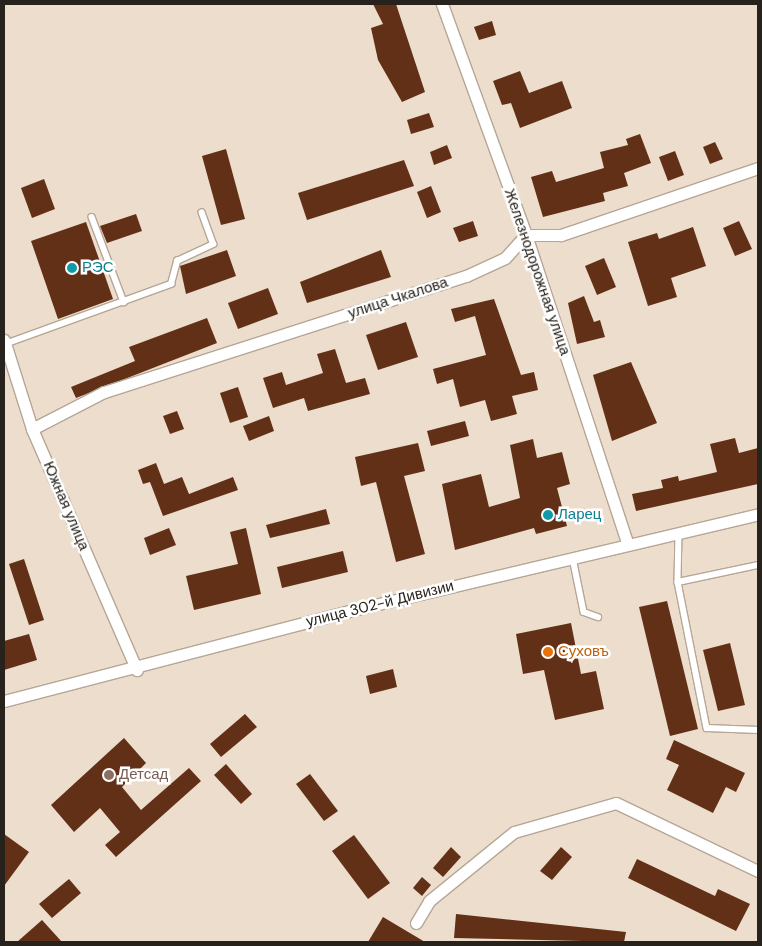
<!DOCTYPE html>
<meta charset="utf-8">
<style>
body{margin:0}
#map{position:relative;width:762px;height:946px;overflow:hidden;background:#edddcc;font-family:"DM Sans",sans-serif}
div>[style]{position:absolute}
[style*='--x']{left:calc(var(--x)*1px);top:calc(var(--y)*1px);width:calc(var(--w)*1px);rotate:calc(var(--a)*1deg)}
.building>*{inset:0;background:#623017}
.roads{filter:drop-shadow(1px 0 #b5a696) drop-shadow(-1px 0 #b5a696) drop-shadow(0 1px #b5a696) drop-shadow(0 -1px #b5a696)}
.service>*{height:5.5px;margin:-2.75px;padding:0 2.75px;transform-origin:2.75px;border-radius:2.75px;background:#fff}
.minor>*{height:11px;margin:-5.5px;padding:0 5.5px;transform-origin:5.5px;border-radius:5.5px;background:#fff}
.dots>*{width:14px;height:14px;translate:-50% -50%;box-sizing:border-box;border:2px solid #fff;border-radius:50%}
span{translate:-50% -50%;white-space:nowrap;text-align:center;line-height:1.15;-webkit-text-stroke:5px #fff;paint-order:stroke}
.culture-label{font-size:15px;color:#0d838f}
.left{translate:0 -50%;text-align:left}
.street-label{font-size:15px;color:#27221b}
.food-label{font-size:15px;color:#c56008}
.education-label{font-size:15px;color:#785e54}
.frame{position:absolute;inset:0;border:5px solid #27221b;pointer-events:none}
</style>
<div id="map">
<div class="building">
<div style="clip-path:polygon(373px 4px,396px 4px,425px 92px,402px 102px,378px 60px,371px 28px,383px 24px)"></div>
<div style="clip-path:polygon(492px 21px,496px 35px,479px 40px,474px 27px)"></div>
<div style="clip-path:polygon(520px 71px,529px 93px,562px 81px,572px 108px,520px 128px,511px 103px,502px 105px,493px 81px)"></div>
<div style="clip-path:polygon(429px 113px,434px 127px,411px 134px,407px 120px)"></div>
<div style="clip-path:polygon(640px 134px,651px 163px,624px 173px,628px 186px,603px 193px,605px 201px,543px 217px,531px 177px,552px 171px,556px 182px,604px 168px,600px 152px,628px 145px,626px 139px)"></div>
<div style="clip-path:polygon(715px 142px,723px 159px,710px 164px,703px 147px)"></div>
<div style="clip-path:polygon(447px 145px,452px 158px,434px 165px,430px 152px)"></div>
<div style="clip-path:polygon(226px 149px,245px 219px,221px 225px,202px 156px)"></div>
<div style="clip-path:polygon(675px 151px,684px 175px,668px 181px,659px 157px)"></div>
<div style="clip-path:polygon(404px 160px,414px 186px,307px 220px,298px 193px)"></div>
<div style="clip-path:polygon(44px 179px,55px 209px,32px 218px,21px 188px)"></div>
<div style="clip-path:polygon(431px 186px,441px 212px,427px 218px,417px 192px)"></div>
<div style="clip-path:polygon(136px 214px,142px 231px,107px 243px,100px 226px)"></div>
<div style="clip-path:polygon(473px 221px,478px 236px,459px 242px,453px 228px)"></div>
<div style="clip-path:polygon(739px 221px,752px 249px,735px 256px,723px 228px)"></div>
<div style="clip-path:polygon(86px 222px,113px 299px,58px 319px,31px 241px)"></div>
<div style="clip-path:polygon(693px 227px,706px 266px,671px 278px,677px 297px,648px 306px,628px 242px,657px 233px,659px 239px)"></div>
<div style="clip-path:polygon(227px 250px,236px 276px,186px 294px,180px 266px)"></div>
<div style="clip-path:polygon(381px 250px,391px 277px,307px 303px,300px 282px)"></div>
<div style="clip-path:polygon(604px 258px,616px 287px,597px 295px,585px 266px)"></div>
<div style="clip-path:polygon(268px 288px,278px 314px,238px 329px,228px 303px)"></div>
<div style="clip-path:polygon(584px 296px,594px 322px,600px 320px,605px 337px,577px 344px,568px 303px)"></div>
<div style="clip-path:polygon(494px 299px,521px 375px,534px 372px,538px 390px,512px 396px,517px 414px,491px 421px,485px 400px,460px 407px,453px 379px,437px 384px,433px 369px,486px 355px,475px 316px,455px 322px,451px 309px)"></div>
<div style="clip-path:polygon(207px 318px,217px 343px,76px 398px,71px 387px,135px 361px,129px 347px)"></div>
<div style="clip-path:polygon(406px 322px,418px 357px,378px 370px,366px 335px)"></div>
<div style="clip-path:polygon(335px 349px,346px 383px,365px 378px,370px 394px,308px 411px,304px 398px,273px 408px,263px 378px,282px 372px,286px 385px,323px 373px,317px 354px)"></div>
<div style="clip-path:polygon(631px 362px,657px 423px,612px 441px,593px 375px)"></div>
<div style="clip-path:polygon(238px 387px,248px 417px,230px 423px,220px 393px)"></div>
<div style="clip-path:polygon(177px 411px,184px 429px,170px 434px,163px 416px)"></div>
<div style="clip-path:polygon(269px 416px,274px 431px,249px 441px,243px 426px)"></div>
<div style="clip-path:polygon(465px 421px,469px 436px,431px 446px,427px 431px)"></div>
<div style="clip-path:polygon(735px 438px,739px 453px,758px 448px,758px 484px,636px 511px,632px 494px,663px 488px,661px 480px,678px 476px,679px 481px,717px 472px,710px 444px)"></div>
<div style="clip-path:polygon(533px 439px,537px 458px,562px 452px,570px 484px,557px 488px,567px 526px,536px 534px,534px 528px,455px 550px,442px 484px,481px 474px,489px 507px,520px 498px,510px 445px)"></div>
<div style="clip-path:polygon(418px 443px,425px 471px,404px 476px,425px 554px,396px 562px,376px 482px,361px 486px,355px 457px)"></div>
<div style="clip-path:polygon(156px 463px,164px 484px,182px 477px,189px 494px,233px 477px,238px 490px,163px 516px,150px 482px,143px 484px,138px 470px)"></div>
<div style="clip-path:polygon(326px 509px,330px 524px,270px 538px,266px 525px)"></div>
<div style="clip-path:polygon(169px 528px,176px 545px,150px 555px,144px 538px)"></div>
<div style="clip-path:polygon(246px 528px,261px 594px,194px 610px,186px 576px,238px 564px,230px 532px)"></div>
<div style="clip-path:polygon(343px 551px,348px 572px,282px 588px,277px 567px)"></div>
<div style="clip-path:polygon(24px 559px,44px 620px,29px 625px,9px 564px)"></div>
<div style="clip-path:polygon(667px 601px,698px 729px,670px 736px,639px 607px)"></div>
<div style="clip-path:polygon(571px 623px,581px 674px,596px 671px,604px 709px,555px 720px,544px 670px,523px 674px,516px 634px)"></div>
<div style="clip-path:polygon(29px 634px,37px 660px,4px 670px,4px 641px)"></div>
<div style="clip-path:polygon(730px 643px,745px 705px,718px 711px,703px 650px)"></div>
<div style="clip-path:polygon(393px 669px,397px 687px,370px 694px,366px 676px)"></div>
<div style="clip-path:polygon(245px 714px,257px 727px,221px 757px,210px 744px)"></div>
<div style="clip-path:polygon(124px 738px,146px 763px,122px 787px,141px 810px,189px 768px,201px 781px,116px 857px,105px 845px,120px 832px,100px 808px,74px 832px,51px 805px)"></div>
<div style="clip-path:polygon(674px 740px,745px 773px,736px 792px,726px 787px,713px 813px,667px 790px,679px 765px,666px 759px)"></div>
<div style="clip-path:polygon(226px 764px,252px 794px,241px 804px,214px 775px)"></div>
<div style="clip-path:polygon(310px 774px,338px 811px,324px 821px,296px 784px)"></div>
<div style="clip-path:polygon(4px 834px,29px 852px,4px 886px)"></div>
<div style="clip-path:polygon(354px 835px,390px 883px,368px 899px,332px 851px)"></div>
<div style="clip-path:polygon(451px 847px,461px 857px,443px 877px,433px 868px)"></div>
<div style="clip-path:polygon(561px 847px,572px 857px,552px 880px,540px 871px)"></div>
<div style="clip-path:polygon(637px 859px,715px 896px,718px 889px,750px 904px,736px 931px,628px 878px)"></div>
<div style="clip-path:polygon(422px 877px,431px 885px,422px 896px,413px 888px)"></div>
<div style="clip-path:polygon(69px 879px,81px 893px,52px 918px,39px 904px)"></div>
<div style="clip-path:polygon(456px 914px,626px 932px,624px 942px,454px 938px)"></div>
<div style="clip-path:polygon(383px 917px,425px 942px,368px 942px)"></div>
<div style="clip-path:polygon(42px 920px,62px 942px,17px 942px)"></div>
</div>
<div class="roads">
<div class="service">
<div style="--x:92;--y:217;--w:91;--a:69.4"></div>
<div style="--x:5;--y:344;--w:177;--a:-19.9"></div>
<div style="--x:171;--y:284;--w:24;--a:-75"></div>
<div style="--x:177;--y:261;--w:40;--a:-25"></div>
<div style="--x:213;--y:244;--w:33;--a:-110"></div>
<div style="--x:679;--y:533;--w:49;--a:91.2"></div>
<div style="--x:678;--y:582;--w:149;--a:78.8"></div>
<div style="--x:707;--y:728;--w:51;--a:2.2"></div>
<div style="--x:573;--y:558;--w:55;--a:78.5"></div>
<div style="--x:584;--y:612;--w:15;--a:20"></div>
<div style="--x:678;--y:582;--w:82;--a:-12"></div>
</div>
<div class="minor">
<div style="--x:442;--y:4;--w:246;--a:70"></div>
<div style="--x:526;--y:235;--w:324;--a:71.8"></div>
<div style="--x:4;--y:340;--w:93;--a:72.5"></div>
<div style="--x:32;--y:429;--w:263;--a:66.5"></div>
<div style="--x:32;--y:429;--w:81;--a:-27.2"></div>
<div style="--x:104;--y:392;--w:380;--a:-17.8"></div>
<div style="--x:466;--y:276;--w:43;--a:-24.8"></div>
<div style="--x:505;--y:258;--w:31;--a:-48"></div>
<div style="--x:526;--y:235;--w:35;--a:0"></div>
<div style="--x:561;--y:235;--w:208;--a:-18.8"></div>
<div style="--x:4;--y:701;--w:357;--a:-14.6"></div>
<div style="--x:349;--y:611;--w:420;--a:-13.3"></div>
<div style="--x:416;--y:923;--w:26;--a:-59"></div>
<div style="--x:429;--y:901;--w:109;--a:-39.1"></div>
<div style="--x:514;--y:832;--w:106;--a:-15.9"></div>
<div style="--x:616;--y:803;--w:157;--a:25.6"></div>
</div>
</div>
<div class="dots">
<div style="left:72px;top:268px;background:#0f9aa8"></div>
<div style="left:548px;top:515px;background:#0f9aa8"></div>
<div style="left:548px;top:652px;background:#e8710a"></div>
<div style="left:109px;top:775px;background:#8d6e63"></div>
</div>
<div class="culture-label">
<span class="left" style="left:82px;top:268px">РЭС</span>
<span class="left" style="left:558px;top:515px">Ларец</span>
</div>
<div class="street-label">
<span style="left:537px;top:272px;rotate:71deg">Железнодорожная улица</span>
<span style="left:398px;top:298px;rotate:-18deg">улица Чкалова</span>
<span style="left:66px;top:506px;rotate:67deg">Южная улица</span>
<span style="left:380px;top:604px;rotate:-14deg">улица 302-й Дивизии</span>
</div>
<div class="food-label">
<span class="left" style="left:558px;top:652px">Суховъ</span>
</div>
<div class="education-label">
<span class="left" style="left:119px;top:775px">Детсад</span>
</div>
<div class="frame"></div>
</div>
